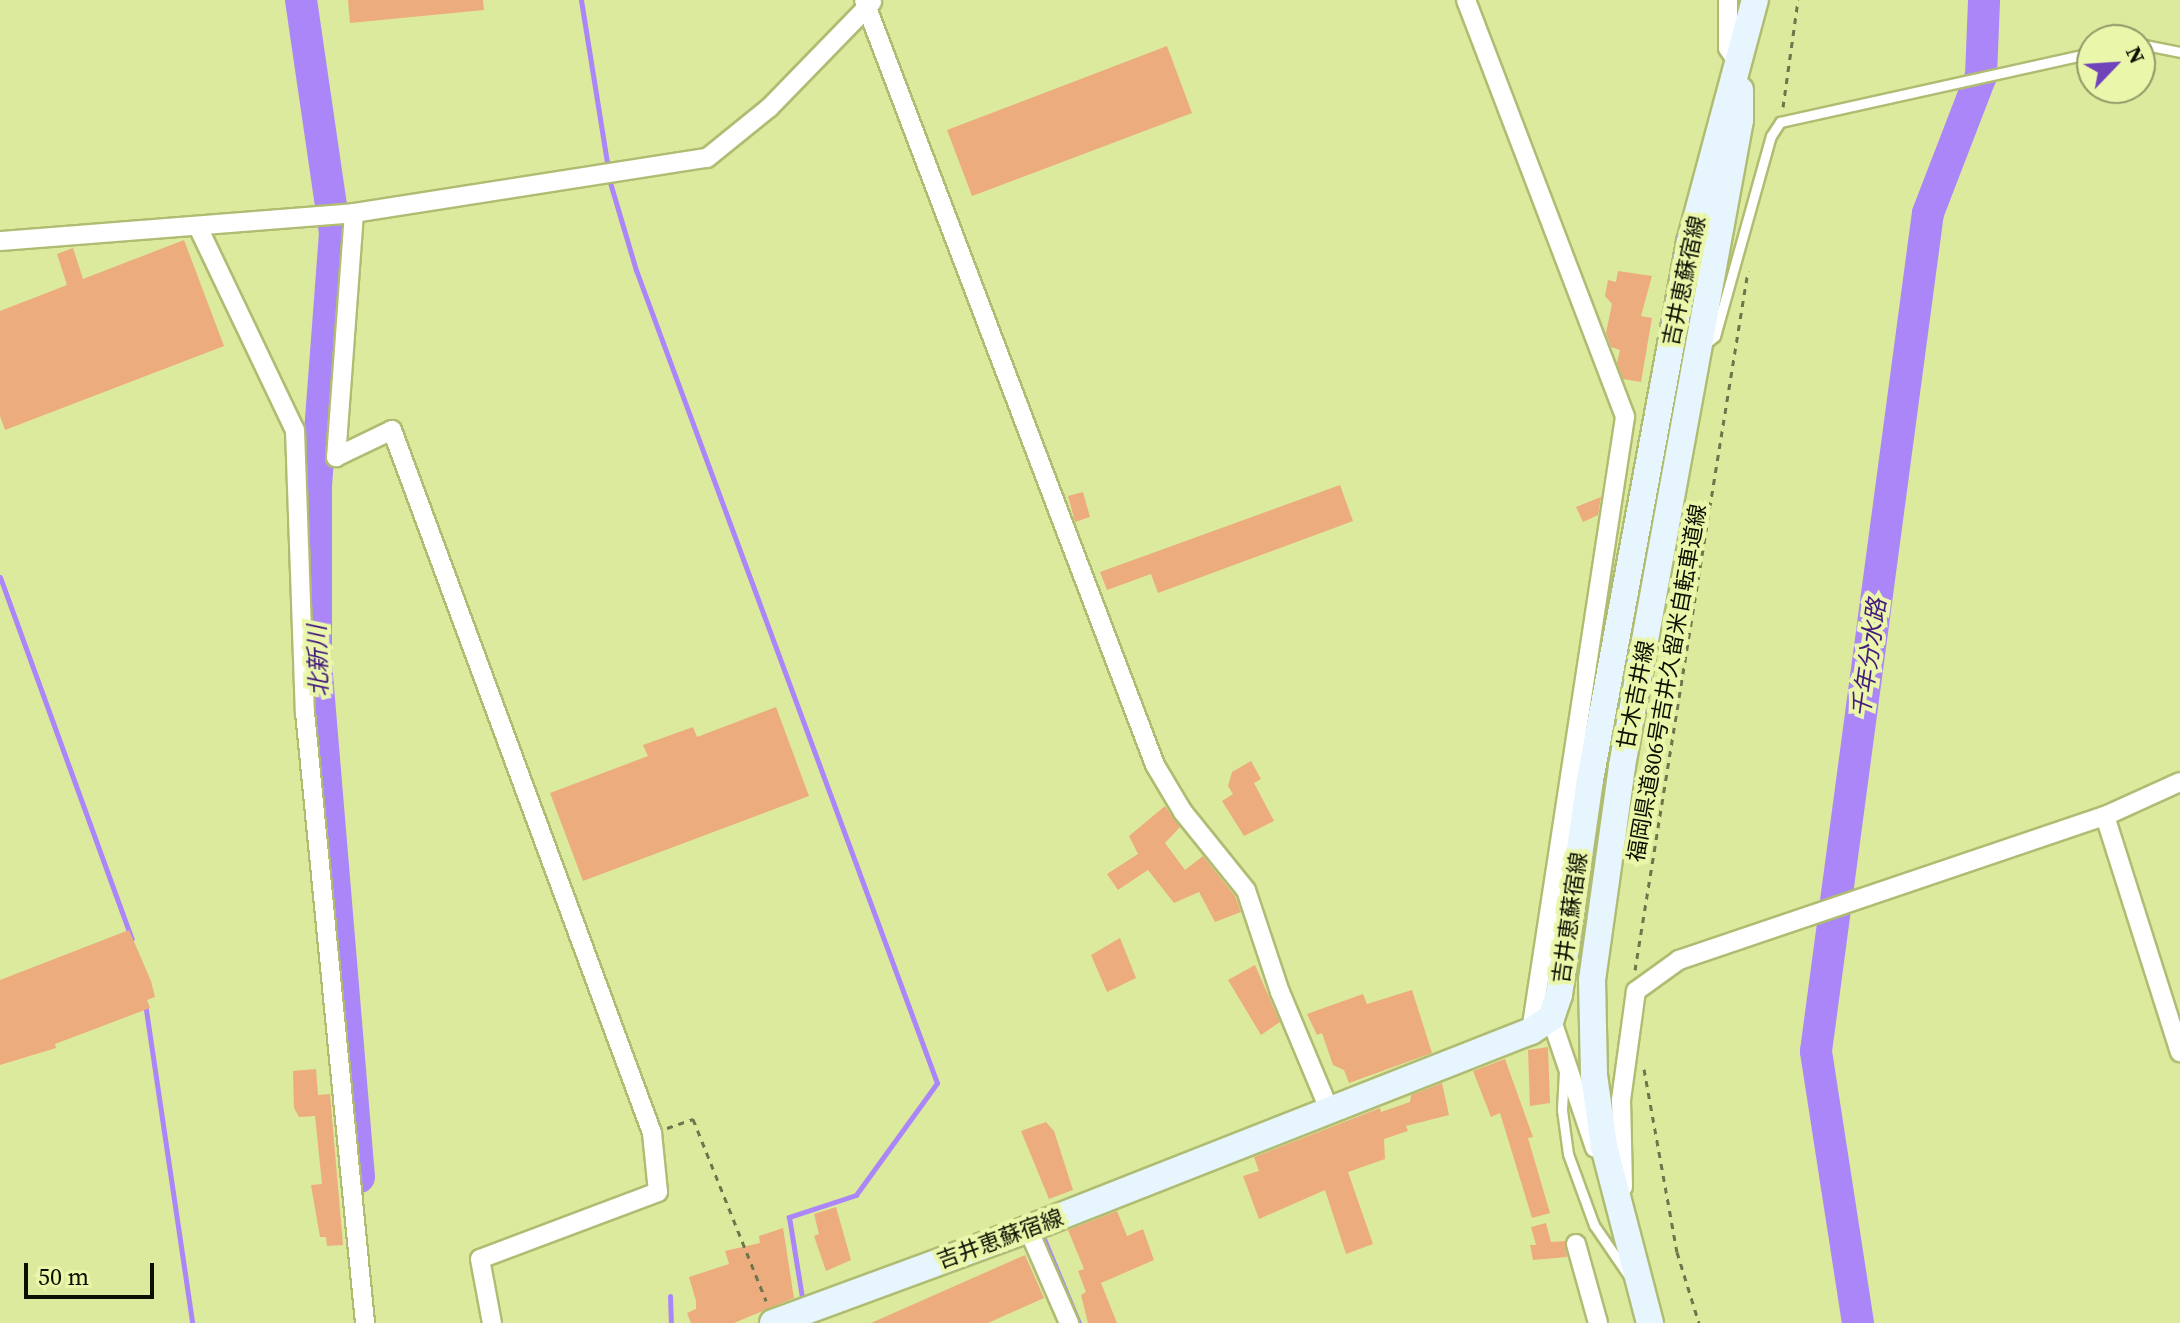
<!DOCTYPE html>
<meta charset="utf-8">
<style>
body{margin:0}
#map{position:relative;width:2180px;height:1323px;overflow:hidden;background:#dcea9e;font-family:"Source Serif 4","Noto Sans JP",serif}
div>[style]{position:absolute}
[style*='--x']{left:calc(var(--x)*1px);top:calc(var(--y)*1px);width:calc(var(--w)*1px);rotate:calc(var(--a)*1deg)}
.stream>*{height:5px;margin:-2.5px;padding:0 2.5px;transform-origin:2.5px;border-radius:2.5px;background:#ab86f8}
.river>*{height:32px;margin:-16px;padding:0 16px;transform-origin:16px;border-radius:16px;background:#ab86f8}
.building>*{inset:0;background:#edac7e}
.path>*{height:3px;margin-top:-1.5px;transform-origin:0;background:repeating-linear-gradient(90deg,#6d754a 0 6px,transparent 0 12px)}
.roads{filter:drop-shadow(2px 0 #afbc72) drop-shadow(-2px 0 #afbc72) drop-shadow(0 2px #afbc72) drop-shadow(0 -2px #afbc72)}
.service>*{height:9px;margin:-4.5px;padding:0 4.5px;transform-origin:4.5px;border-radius:4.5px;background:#fff}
.minor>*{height:18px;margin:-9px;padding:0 9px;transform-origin:9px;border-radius:9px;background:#fff}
.secondary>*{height:26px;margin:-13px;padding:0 13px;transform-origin:13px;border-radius:13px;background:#e7f5fe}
span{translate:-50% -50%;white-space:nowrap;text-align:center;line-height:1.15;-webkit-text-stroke:8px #eaf7ab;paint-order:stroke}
.street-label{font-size:22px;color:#0c0f00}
.water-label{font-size:24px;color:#441a7e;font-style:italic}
.north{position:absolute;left:2076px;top:24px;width:80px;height:80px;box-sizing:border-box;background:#eaf7ab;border:2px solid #919a67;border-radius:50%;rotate:65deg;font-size:22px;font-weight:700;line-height:32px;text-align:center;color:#0c0f00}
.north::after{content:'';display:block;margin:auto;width:28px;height:36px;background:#7043bb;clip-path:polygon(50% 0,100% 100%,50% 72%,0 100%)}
.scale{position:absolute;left:24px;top:1263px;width:130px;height:36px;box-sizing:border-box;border:4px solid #0c0f00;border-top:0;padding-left:10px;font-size:24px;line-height:28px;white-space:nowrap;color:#0c0f00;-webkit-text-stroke:6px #eaf7ab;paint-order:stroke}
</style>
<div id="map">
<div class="stream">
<div style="--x:581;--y:0;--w:171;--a:80.9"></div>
<div style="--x:609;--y:179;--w:95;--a:73.5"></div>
<div style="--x:636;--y:270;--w:867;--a:69.68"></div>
<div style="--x:937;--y:1083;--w:138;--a:125.9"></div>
<div style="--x:856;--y:1195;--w:71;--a:161.8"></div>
<div style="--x:789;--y:1217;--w:87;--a:80.8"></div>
<div style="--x:0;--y:577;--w:385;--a:70"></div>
<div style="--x:145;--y:1003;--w:323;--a:81.6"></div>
<div style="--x:1044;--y:1239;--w:91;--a:67.4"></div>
<div style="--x:670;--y:1296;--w:27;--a:88"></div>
</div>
<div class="river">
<div style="--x:301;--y:0;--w:235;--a:81.7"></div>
<div style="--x:335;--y:233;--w:252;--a:94.3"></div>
<div style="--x:316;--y:484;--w:179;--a:90"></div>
<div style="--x:316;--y:663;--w:516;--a:85.22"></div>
<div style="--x:1858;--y:1323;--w:275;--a:-98.8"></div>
<div style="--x:1816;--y:1051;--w:845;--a:-82.39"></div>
<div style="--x:1928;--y:213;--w:147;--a:-68.9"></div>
<div style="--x:1981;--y:76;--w:76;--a:-87.7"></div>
</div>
<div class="building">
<div style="clip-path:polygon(348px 0,483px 0,484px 10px,350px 23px)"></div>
<div style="clip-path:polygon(1167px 46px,1192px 113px,972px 196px,947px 130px)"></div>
<div style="clip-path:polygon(184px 240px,224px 346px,5px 430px,0 416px,0 311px,67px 285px,57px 254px,73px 248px,83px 279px)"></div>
<div style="clip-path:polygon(1618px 271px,1652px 276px,1641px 316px,1652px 318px,1641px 382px,1623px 379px,1617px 363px,1620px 350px,1611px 347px,1606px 333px,1612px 304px,1605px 296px,1608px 280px,1616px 282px)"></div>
<div style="clip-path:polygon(1340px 485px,1353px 521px,1158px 593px,1151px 574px,1107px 590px,1100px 572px)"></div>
<div style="clip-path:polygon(1083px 492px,1090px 517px,1075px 522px,1068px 496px)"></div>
<div style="clip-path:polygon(1601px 497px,1598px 515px,1583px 522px,1576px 507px)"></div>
<div style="clip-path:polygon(776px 707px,809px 796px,583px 881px,550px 793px,648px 756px,643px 745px,693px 727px,697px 737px)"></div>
<div style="clip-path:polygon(1251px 761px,1261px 779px,1254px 783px,1274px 821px,1244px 836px,1222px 801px,1233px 794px,1228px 786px,1232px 772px)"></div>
<div style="clip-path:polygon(1165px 806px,1180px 827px,1165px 843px,1185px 870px,1203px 856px,1235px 896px,1241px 912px,1215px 922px,1199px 892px,1174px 903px,1148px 870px,1118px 890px,1107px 874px,1138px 854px,1129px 836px)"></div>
<div style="clip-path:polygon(129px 930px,151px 981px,155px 997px,147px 1000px,150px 1008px,55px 1044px,56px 1048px,0 1065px,0 980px)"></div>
<div style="clip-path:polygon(1120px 938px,1136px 978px,1107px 992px,1091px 955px)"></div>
<div style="clip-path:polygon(1255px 965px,1280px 1022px,1261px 1035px,1228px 980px)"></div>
<div style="clip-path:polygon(1412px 990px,1432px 1053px,1349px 1083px,1344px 1070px,1333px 1065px,1322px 1033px,1317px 1035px,1307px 1014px,1363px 994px,1367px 1004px)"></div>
<div style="clip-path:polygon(1548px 1047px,1550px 1103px,1530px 1106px,1528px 1050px)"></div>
<div style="clip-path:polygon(1505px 1059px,1533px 1137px,1528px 1138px,1550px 1213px,1532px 1218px,1500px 1113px,1491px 1117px,1473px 1071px)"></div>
<div style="clip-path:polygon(316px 1069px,318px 1095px,330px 1094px,343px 1245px,327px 1246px,326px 1237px,320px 1237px,311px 1185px,322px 1184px,315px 1116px,299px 1117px,294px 1108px,293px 1071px)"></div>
<div style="clip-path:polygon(1442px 1083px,1449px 1115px,1406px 1126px,1408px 1131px,1384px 1139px,1385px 1159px,1348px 1172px,1373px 1244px,1346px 1254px,1325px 1190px,1259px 1219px,1243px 1176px,1259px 1171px,1254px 1157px,1380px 1108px,1381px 1112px,1410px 1102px,1411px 1095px)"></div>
<div style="clip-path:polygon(1046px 1122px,1054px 1131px,1073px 1190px,1049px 1199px,1021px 1131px)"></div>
<div style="clip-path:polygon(836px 1207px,851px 1260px,826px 1271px,814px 1236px,819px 1234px,814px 1214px)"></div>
<div style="clip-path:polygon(1117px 1211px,1127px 1236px,1143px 1229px,1154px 1260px,1101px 1283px,1117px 1323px,1088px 1323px,1081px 1295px,1086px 1292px,1078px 1271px,1084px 1269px,1068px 1230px)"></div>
<div style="clip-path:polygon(1546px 1223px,1551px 1242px,1565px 1241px,1567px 1257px,1533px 1260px,1530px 1245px,1536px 1245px,1531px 1227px)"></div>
<div style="clip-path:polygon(783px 1228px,794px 1298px,734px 1323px,691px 1323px,687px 1313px,696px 1309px,696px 1301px,689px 1277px,729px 1264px,725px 1251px,760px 1243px,759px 1236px)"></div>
<div style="clip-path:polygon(1025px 1255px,1044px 1298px,988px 1323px,871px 1323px)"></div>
</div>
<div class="path">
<div style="--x:1783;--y:107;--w:108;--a:-82"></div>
<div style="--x:1635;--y:970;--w:708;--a:-80.82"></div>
<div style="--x:1644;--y:1069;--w:186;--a:79.8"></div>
<div style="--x:1677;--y:1252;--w:74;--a:72.8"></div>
<div style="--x:667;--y:1128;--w:28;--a:-19"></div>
<div style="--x:693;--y:1119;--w:196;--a:68.1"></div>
</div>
<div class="roads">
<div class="service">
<div style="--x:2140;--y:44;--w:41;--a:11.3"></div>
<div style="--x:1704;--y:345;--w:14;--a:-39"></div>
<div style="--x:1715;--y:336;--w:208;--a:-74.4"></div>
<div style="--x:1771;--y:136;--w:17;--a:-57"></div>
<div style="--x:1780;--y:122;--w:320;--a:-12.5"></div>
<div style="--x:1564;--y:1071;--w:39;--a:93"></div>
<div style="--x:1562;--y:1110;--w:44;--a:82.2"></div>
<div style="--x:1568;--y:1154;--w:76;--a:69.9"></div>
<div style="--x:1594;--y:1225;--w:65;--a:55.6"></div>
</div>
<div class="minor">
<div style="--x:864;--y:0;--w:818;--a:69.17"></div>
<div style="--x:1155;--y:765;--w:55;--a:59.2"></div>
<div style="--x:1183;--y:812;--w:100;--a:51.1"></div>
<div style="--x:1246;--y:890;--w:108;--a:71.6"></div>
<div style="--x:1280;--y:992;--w:127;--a:67.3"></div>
<div style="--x:1466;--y:0;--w:446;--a:69.1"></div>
<div style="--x:1625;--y:417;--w:621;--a:98.7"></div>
<div style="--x:1728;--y:0;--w:48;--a:90"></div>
<div style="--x:1728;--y:48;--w:22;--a:56"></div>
<div style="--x:354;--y:213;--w:245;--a:94.2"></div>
<div style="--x:336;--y:457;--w:62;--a:-25.7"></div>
<div style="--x:392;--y:430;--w:750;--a:69.7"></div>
<div style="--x:652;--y:1133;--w:59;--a:84.2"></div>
<div style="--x:658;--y:1192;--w:190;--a:159.4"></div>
<div style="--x:480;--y:1259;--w:65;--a:79.4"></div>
<div style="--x:198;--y:227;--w:225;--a:64.5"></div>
<div style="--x:295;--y:430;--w:282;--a:88"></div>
<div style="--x:305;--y:712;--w:614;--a:84.39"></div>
<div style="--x:0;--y:241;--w:355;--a:-4.5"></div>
<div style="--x:354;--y:213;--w:357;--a:-8.9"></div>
<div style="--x:707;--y:158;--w:80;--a:-38.9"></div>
<div style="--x:769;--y:108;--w:148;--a:-45.8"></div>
<div style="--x:2105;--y:816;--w:248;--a:72.4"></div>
<div style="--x:1551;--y:1018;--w:137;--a:71.3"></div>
<div style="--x:1623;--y:1187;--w:87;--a:-91.3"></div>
<div style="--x:1621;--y:1100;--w:110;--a:-82.2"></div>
<div style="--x:1636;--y:991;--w:53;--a:-35.8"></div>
<div style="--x:1679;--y:960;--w:450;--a:-18.7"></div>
<div style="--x:2105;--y:816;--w:82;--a:-24.4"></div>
<div style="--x:1028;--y:1229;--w:103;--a:66.4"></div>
<div style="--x:1576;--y:1244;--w:82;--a:74.4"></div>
</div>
<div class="secondary">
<div style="--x:773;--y:1323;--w:272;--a:-20.2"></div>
<div style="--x:1028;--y:1229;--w:541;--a:-21.49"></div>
<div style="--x:1531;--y:1031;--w:24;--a:-33"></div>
<div style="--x:1551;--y:1018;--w:24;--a:-71"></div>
<div style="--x:1559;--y:995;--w:217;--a:-81.8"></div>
<div style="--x:1590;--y:780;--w:547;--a:-79.47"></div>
<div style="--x:1690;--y:242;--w:251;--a:-75"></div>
<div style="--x:1650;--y:1323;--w:183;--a:-104.6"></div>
<div style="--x:1604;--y:1146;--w:72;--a:-98"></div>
<div style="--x:1594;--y:1075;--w:95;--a:-91.2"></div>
<div style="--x:1592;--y:980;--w:216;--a:-82"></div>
<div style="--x:1622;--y:766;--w:657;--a:-79.65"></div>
<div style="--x:1740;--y:120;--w:30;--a:-90"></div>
</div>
</div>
<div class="street-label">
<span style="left:1684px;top:281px;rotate:-78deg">吉井恵蘇宿線</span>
<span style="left:1667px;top:683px;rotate:-80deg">福岡県道806号吉井久留米自転車道線</span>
<span style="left:1636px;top:695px;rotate:-79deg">甘木吉井線</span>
<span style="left:1570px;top:918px;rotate:-82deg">吉井恵蘇宿線</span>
<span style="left:1000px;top:1239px;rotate:-20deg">吉井恵蘇宿線</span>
</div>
<div class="water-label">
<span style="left:1869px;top:658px;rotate:-82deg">千年分水路</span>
<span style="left:318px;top:661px;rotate:-92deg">北新川</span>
</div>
<div class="north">N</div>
<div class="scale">50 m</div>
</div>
